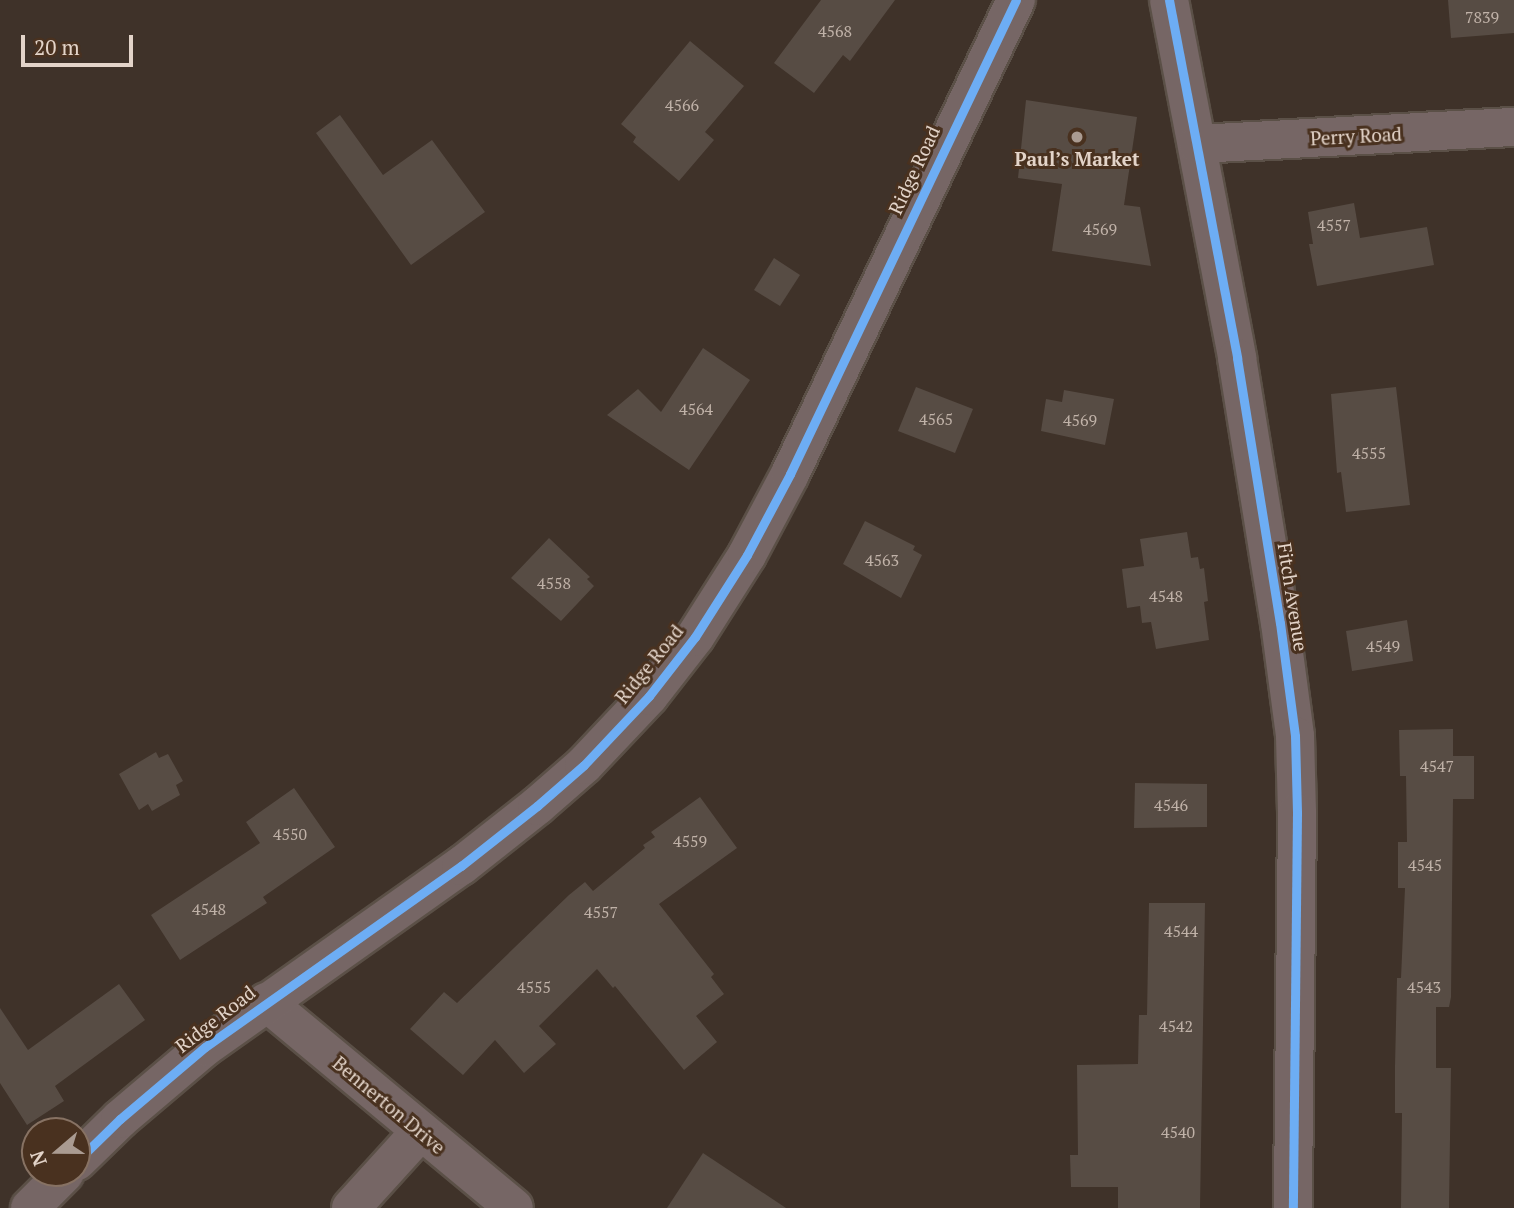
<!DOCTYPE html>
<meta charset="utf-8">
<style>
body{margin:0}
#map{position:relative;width:1514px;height:1208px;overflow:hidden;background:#3f3229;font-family:"PT Serif",serif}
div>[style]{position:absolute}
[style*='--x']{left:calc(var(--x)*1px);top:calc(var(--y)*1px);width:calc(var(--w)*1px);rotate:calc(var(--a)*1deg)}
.building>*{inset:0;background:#574c44}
.roads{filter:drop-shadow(2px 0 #5b5047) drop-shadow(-2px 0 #5b5047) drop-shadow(0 2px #5b5047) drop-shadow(0 -2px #5b5047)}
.minor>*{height:38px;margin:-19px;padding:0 19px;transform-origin:19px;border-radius:19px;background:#766665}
.cycleway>*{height:9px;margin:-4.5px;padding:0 4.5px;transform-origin:4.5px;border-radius:4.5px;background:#6dadf4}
.dots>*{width:19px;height:19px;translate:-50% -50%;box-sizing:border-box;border:4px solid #49311f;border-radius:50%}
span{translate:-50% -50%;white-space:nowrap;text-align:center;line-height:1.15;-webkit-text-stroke:6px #49311f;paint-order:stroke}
.number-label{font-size:16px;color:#c0b2a8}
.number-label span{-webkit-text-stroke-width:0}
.street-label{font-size:19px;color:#e3d4c9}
.poi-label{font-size:19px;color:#e3d4c9;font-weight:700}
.north{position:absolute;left:21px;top:1117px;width:70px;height:70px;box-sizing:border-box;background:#49311f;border:2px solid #877263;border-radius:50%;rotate:250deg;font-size:19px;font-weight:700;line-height:28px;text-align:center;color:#e3d4c9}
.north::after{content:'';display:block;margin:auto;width:24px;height:32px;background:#aa9b91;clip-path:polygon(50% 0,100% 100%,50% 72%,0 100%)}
.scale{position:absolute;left:21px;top:35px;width:112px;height:32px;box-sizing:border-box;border:4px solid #e3d4c9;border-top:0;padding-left:9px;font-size:21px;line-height:24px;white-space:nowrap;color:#e3d4c9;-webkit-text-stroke:5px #49311f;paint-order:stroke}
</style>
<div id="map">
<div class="building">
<div style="clip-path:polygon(821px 0,895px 0,850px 61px,843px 55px,814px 93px,774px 63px)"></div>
<div style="clip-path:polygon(1448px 0,1514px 0,1514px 33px,1451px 38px)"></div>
<div style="clip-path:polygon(690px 41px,744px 86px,705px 132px,714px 140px,679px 181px,633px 142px,636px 137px,621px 124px)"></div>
<div style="clip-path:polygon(1026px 100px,1137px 117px,1124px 205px,1140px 207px,1151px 266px,1052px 251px,1062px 184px,1018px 178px)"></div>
<div style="clip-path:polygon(340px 115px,383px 175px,432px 140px,485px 212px,411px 265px,316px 133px)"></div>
<div style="clip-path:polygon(1354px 203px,1360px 238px,1427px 227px,1434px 265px,1317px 286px,1309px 244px,1313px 244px,1308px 212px)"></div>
<div style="clip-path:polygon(774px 258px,800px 275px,780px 306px,754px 290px)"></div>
<div style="clip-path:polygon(703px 348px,750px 380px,689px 470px,607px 415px,638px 389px,661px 412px)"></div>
<div style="clip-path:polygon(916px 387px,973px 409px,955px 453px,898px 431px)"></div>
<div style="clip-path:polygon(1396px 387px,1410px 505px,1346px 512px,1341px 472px,1337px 473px,1331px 394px)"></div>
<div style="clip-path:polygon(1064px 390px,1114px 399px,1105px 445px,1041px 431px,1046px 399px,1062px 402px)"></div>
<div style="clip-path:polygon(865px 521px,915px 546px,913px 550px,922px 555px,901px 598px,843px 564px)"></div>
<div style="clip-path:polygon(1187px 532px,1191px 558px,1198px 557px,1200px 569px,1204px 568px,1208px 601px,1204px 602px,1209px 640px,1156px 649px,1151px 622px,1142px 623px,1140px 606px,1127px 608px,1122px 569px,1144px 566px,1140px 539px)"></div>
<div style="clip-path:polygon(549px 538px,590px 577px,587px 579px,594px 586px,561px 621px,511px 578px)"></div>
<div style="clip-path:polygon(1407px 620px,1413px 661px,1352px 671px,1346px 631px)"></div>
<div style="clip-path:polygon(1453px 729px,1453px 756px,1474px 756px,1474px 799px,1453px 799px,1451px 997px,1449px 1007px,1436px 1007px,1436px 1068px,1451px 1068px,1449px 1208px,1401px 1208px,1402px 1113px,1395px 1113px,1395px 1067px,1397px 978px,1401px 978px,1405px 888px,1398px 888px,1398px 842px,1407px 842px,1406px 776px,1400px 776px,1399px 730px)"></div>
<div style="clip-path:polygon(156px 752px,159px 758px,168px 754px,183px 781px,176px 785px,180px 795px,152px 811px,148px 804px,139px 810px,119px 774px)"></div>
<div style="clip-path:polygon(1135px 783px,1207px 784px,1207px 827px,1134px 828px)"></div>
<div style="clip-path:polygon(294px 788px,335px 847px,263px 897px,267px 903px,180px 960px,151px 915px,260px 843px,246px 822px)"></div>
<div style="clip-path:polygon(700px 797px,737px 848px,659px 904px,714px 974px,711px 977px,724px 994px,696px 1016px,717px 1042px,684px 1070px,615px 986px,613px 988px,597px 969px,539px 1026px,556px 1044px,524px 1073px,495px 1040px,463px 1075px,410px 1029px,444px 992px,457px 1003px,569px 895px,585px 882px,593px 891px,645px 848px,643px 845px,655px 837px,651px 832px)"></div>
<div style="clip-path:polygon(1149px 903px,1205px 903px,1200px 1208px,1118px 1208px,1118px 1187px,1071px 1187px,1070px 1155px,1078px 1155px,1077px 1065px,1138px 1064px,1139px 1015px,1147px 1015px)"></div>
<div style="clip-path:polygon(119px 984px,145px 1020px,55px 1086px,64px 1101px,27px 1125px,0 1083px,0 1008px,28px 1050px)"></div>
<div style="clip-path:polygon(703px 1153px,786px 1208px,667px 1208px)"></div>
</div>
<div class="roads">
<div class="minor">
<div style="--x:1169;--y:0;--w:364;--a:79.2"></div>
<div style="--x:1237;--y:358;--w:268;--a:80.8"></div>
<div style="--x:1280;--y:623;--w:114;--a:82.4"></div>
<div style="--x:1295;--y:736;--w:77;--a:88.5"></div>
<div style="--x:1297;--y:813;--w:395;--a:90.6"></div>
<div style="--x:1198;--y:144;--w:316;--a:-3.1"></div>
<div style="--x:266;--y:1002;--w:322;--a:39.7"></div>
<div style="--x:77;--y:1161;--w:60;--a:-44.3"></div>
<div style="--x:120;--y:1119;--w:111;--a:-40.3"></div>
<div style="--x:205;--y:1047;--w:314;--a:-35.3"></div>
<div style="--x:461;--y:866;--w:97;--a:-38.3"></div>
<div style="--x:537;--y:806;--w:62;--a:-41.1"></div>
<div style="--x:584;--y:765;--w:95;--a:-46.7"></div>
<div style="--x:649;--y:696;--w:75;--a:-52.1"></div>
<div style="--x:695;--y:637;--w:97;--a:-57.6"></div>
<div style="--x:747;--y:555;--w:92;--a:-62"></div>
<div style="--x:790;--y:474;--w:525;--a:-64.51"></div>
<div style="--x:30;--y:1208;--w:49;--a:-45"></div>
<div style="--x:351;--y:1208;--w:103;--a:-47.8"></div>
</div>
</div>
<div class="cycleway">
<div style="--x:1169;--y:0;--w:364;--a:79.2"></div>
<div style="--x:1237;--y:358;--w:268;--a:80.8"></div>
<div style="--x:1280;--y:623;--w:114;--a:82.4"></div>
<div style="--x:1295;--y:736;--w:77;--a:88.5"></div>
<div style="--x:1297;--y:813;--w:395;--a:90.6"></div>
<div style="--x:77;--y:1161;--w:60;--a:-44.3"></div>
<div style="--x:120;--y:1119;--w:111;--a:-40.3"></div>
<div style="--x:205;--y:1047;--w:314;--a:-35.3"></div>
<div style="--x:461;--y:866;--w:97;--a:-38.3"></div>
<div style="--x:537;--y:806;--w:62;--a:-41.1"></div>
<div style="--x:584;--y:765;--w:95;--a:-46.7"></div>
<div style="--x:649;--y:696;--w:75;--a:-52.1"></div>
<div style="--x:695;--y:637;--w:97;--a:-57.6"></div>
<div style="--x:747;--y:555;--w:92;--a:-62"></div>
<div style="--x:790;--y:474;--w:525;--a:-64.51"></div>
</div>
<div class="dots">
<div style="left:1077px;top:137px;background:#aa9b91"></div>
</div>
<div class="number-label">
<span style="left:1482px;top:17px">7839</span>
<span style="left:835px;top:31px">4568</span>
<span style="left:682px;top:105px">4566</span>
<span style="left:1334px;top:225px">4557</span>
<span style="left:1100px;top:229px">4569</span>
<span style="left:696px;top:409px">4564</span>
<span style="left:936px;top:419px">4565</span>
<span style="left:1080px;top:420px">4569</span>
<span style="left:1369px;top:453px">4555</span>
<span style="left:882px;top:560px">4563</span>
<span style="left:554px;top:583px">4558</span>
<span style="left:1166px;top:596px">4548</span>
<span style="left:1383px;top:646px">4549</span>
<span style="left:1437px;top:766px">4547</span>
<span style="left:1171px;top:805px">4546</span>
<span style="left:290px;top:834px">4550</span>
<span style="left:690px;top:841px">4559</span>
<span style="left:1425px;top:865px">4545</span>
<span style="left:209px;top:909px">4548</span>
<span style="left:601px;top:912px">4557</span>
<span style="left:1181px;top:931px">4544</span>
<span style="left:534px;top:987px">4555</span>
<span style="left:1424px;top:987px">4543</span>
<span style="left:1176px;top:1026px">4542</span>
<span style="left:1178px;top:1132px">4540</span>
</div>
<div class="street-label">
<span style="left:1356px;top:136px;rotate:-3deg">Perry Road</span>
<span style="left:914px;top:170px;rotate:-65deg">Ridge Road</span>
<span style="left:1293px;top:597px;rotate:81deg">Fitch Avenue</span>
<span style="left:649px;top:664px;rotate:-51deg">Ridge Road</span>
<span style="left:215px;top:1019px;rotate:-38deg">Ridge Road</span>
<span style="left:389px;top:1105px;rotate:40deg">Bennerton Drive</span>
</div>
<div class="poi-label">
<span style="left:1077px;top:159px">Paul’s Market</span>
</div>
<div class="north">N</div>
<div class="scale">20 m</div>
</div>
